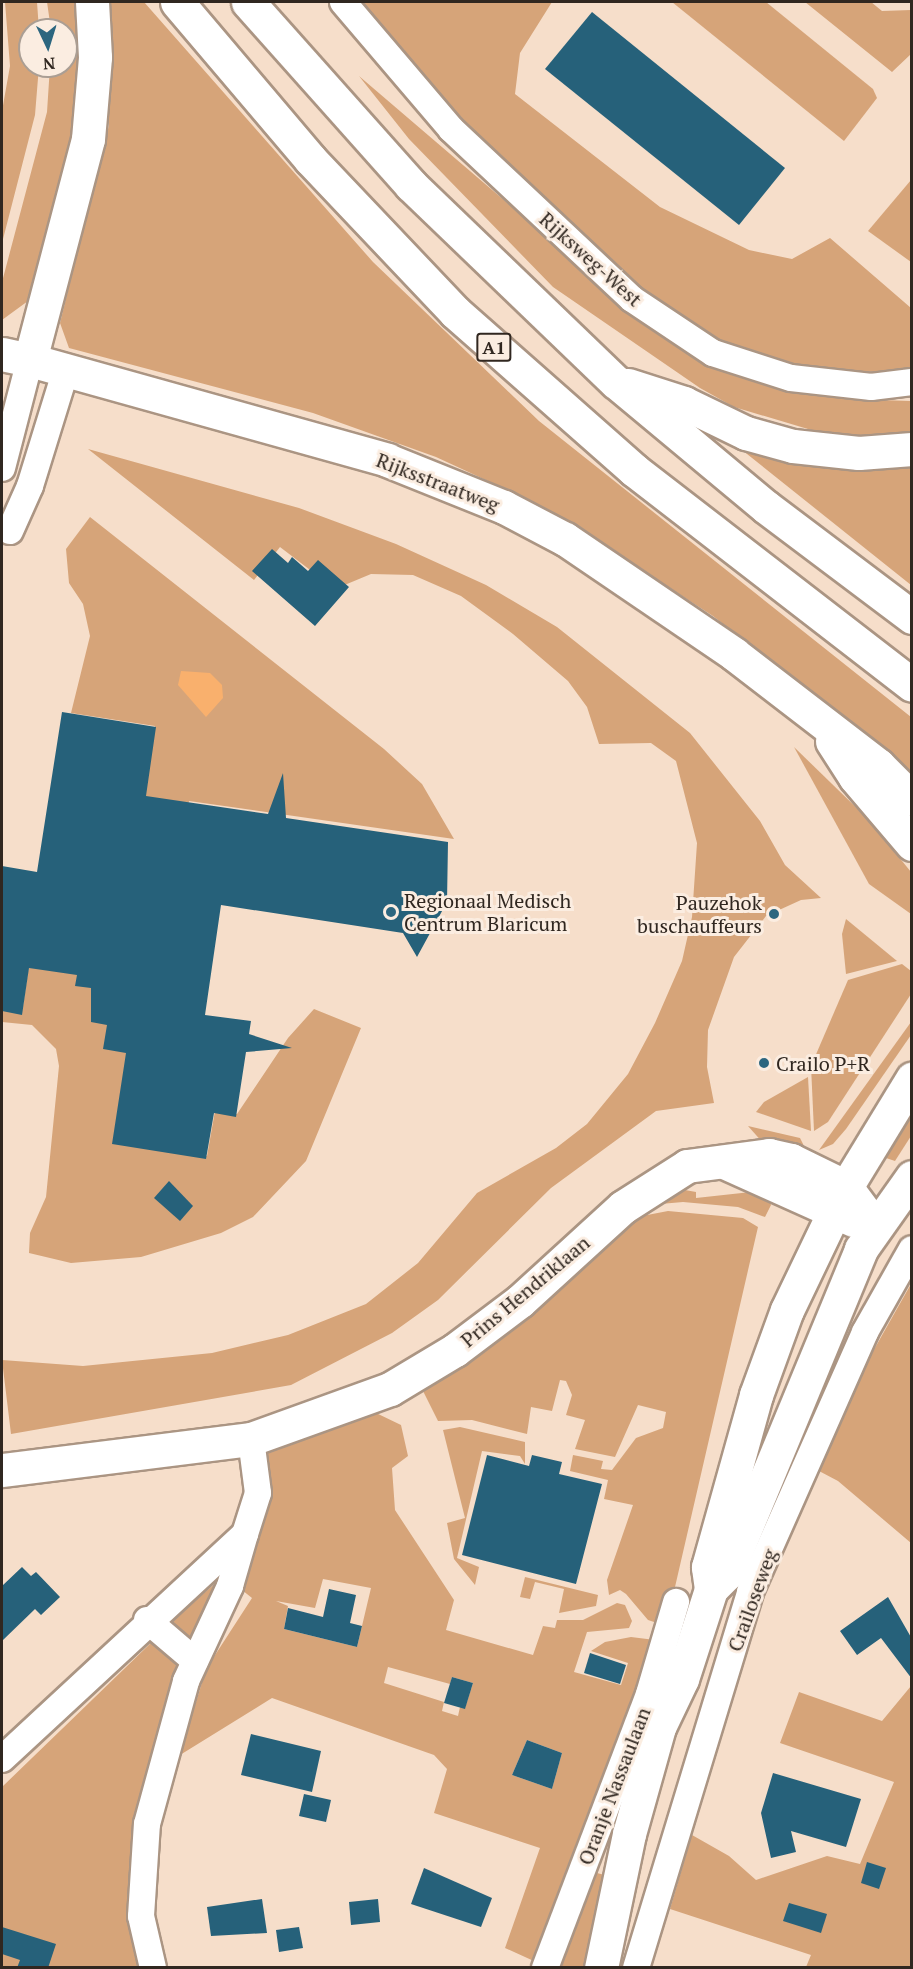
<!DOCTYPE html>
<style>
body{margin:0}
#map{position:relative;width:913px;height:1969px;overflow:hidden;background:#f6deca;font-family:"PT Serif",serif}
div>[style]{position:absolute}
[style*='--x']{left:calc(var(--x)*1px);top:calc(var(--y)*1px);width:calc(var(--w)*1px);rotate:calc(var(--a)*1deg)}
.green>*{inset:0;background:#d6a479}
.water>*{inset:0;background:#f9b06d}
.building>*{inset:0;background:#26617a}
.roads{filter:drop-shadow(2px 0 #ab9583) drop-shadow(-2px 0 #ab9583) drop-shadow(0 2px #ab9583) drop-shadow(0 -2px #ab9583)}
.street>*{height:26px;margin:-13px;padding:0 13px;transform-origin:13px;border-radius:13px;background:#fff}
.secondary>*{height:33px;margin:-16.5px;padding:0 16.5px;transform-origin:16.5px;border-radius:16.5px;background:#fff}
.primary>*{height:33px;margin:-16.5px;padding:0 16.5px;transform-origin:16.5px;border-radius:16.5px;background:#fff}
.highway>*{height:33px;margin:-16.5px;padding:0 16.5px;transform-origin:16.5px;border-radius:16.5px;background:#fff}
.dots>*{width:16px;height:16px;translate:-50% -50%;box-sizing:border-box;border:3px solid #fbede1;border-radius:50%}
span{translate:-50% -50%;white-space:nowrap;text-align:center;line-height:1.15;-webkit-text-stroke:6px #fbede1;paint-order:stroke}
.shield-label span{padding:2px 4px;background:#fbede1;border:2px solid;border-radius:4px;-webkit-text-stroke-width:0}
.shield-label{font-size:18px;color:#302720;font-weight:700}
.street-label{font-size:20px;color:#302720}
.poi-label{font-size:20px;color:#302720}
.left{translate:0 -50%;text-align:left}
.right{translate:-100% -50%;text-align:right}
.frame{position:absolute;inset:0;border:3px solid #302720;pointer-events:none}
.north{position:absolute;left:18px;top:18px;width:60px;height:60px;box-sizing:border-box;background:#fbede1;border:2px solid #aa9e94;border-radius:50%;rotate:176deg;font-size:16px;font-weight:700;line-height:24px;text-align:center;color:#302720}
.north::after{content:'';display:block;margin:auto;width:21px;height:27px;background:#2c667f;clip-path:polygon(50% 0,100% 100%,50% 72%,0 100%)}
</style>
<div id="map">
<div class="green">
<div style="clip-path:polygon(5px 2px,37px 2px,39px 30px,30px 30px,30px 66px,39px 66px,35px 115px,2px 243px,2px 111px,10px 66px)"></div>
<div style="clip-path:polygon(47px 2px,75px 2px,79px 73px,73px 127px,28px 301px,2px 320px,2px 282px,47px 112px,50px 66px,66px 66px,66px 30px,51px 30px)"></div>
<div style="clip-path:polygon(108px 2px,144px 2px,373px 262px,539px 421px,911px 717px,911px 788px,782px 670px,713px 616px,576px 527px,503px 488px,436px 457px,313px 413px,69px 348px,60px 323px,109px 125px)"></div>
<div style="clip-path:polygon(350px 2px,552px 2px,520px 53px,515px 94px,660px 207px,749px 250px,792px 259px,830px 238px,911px 308px,911px 372px,811px 371px,752px 357px,668px 314px,454px 125px)"></div>
<div style="clip-path:polygon(672px 2px,766px 2px,873px 89px,877px 98px,844px 141px)"></div>
<div style="clip-path:polygon(805px 2px,871px 2px,882px 11px,911px 10px,911px 54px,892px 72px)"></div>
<div style="clip-path:polygon(359px 76px,672px 344px,763px 379px,850px 399px,911px 401px,911px 435px,828px 435px,734px 407px,700px 388px,553px 287px,409px 139px)"></div>
<div style="clip-path:polygon(911px 180px,911px 262px,868px 231px)"></div>
<div style="clip-path:polygon(88px 449px,299px 508px,396px 544px,486px 585px,557px 627px,690px 733px,760px 821px,785px 865px,821px 898px,801px 900px,766px 916px,734px 957px,708px 1030px,707px 1067px,714px 1103px,656px 1111px,551px 1188px,438px 1300px,392px 1333px,291px 1385px,11px 1434px,2px 1360px,83px 1366px,212px 1353px,288px 1335px,366px 1304px,418px 1263px,477px 1193px,556px 1148px,587px 1124px,628px 1074px,655px 1023px,682px 961px,692px 917px,697px 843px,676px 761px,651px 743px,599px 744px,587px 707px,568px 681px,513px 634px,461px 596px,413px 575px,371px 574px,335px 589px,280px 547px,254px 580px)"></div>
<div style="clip-path:polygon(742px 450px,801px 464px,848px 467px,911px 459px,911px 585px)"></div>
<div style="clip-path:polygon(90px 517px,384px 749px,422px 784px,454px 839px,189px 801px,185px 825px,141px 818px,155px 726px,71px 713px,90px 636px,83px 604px,69px 583px,66px 549px)"></div>
<div style="clip-path:polygon(794px 747px,867px 818px,911px 872px,911px 914px,869px 884px)"></div>
<div style="clip-path:polygon(846px 919px,897px 961px,846px 974px,842px 934px)"></div>
<div style="clip-path:polygon(77px 926px,127px 1052px,113px 1142px,207px 1156px,215px 1111px,237px 1114px,288px 1038px,314px 1009px,361px 1028px,306px 1161px,253px 1217px,221px 1233px,141px 1257px,71px 1263px,29px 1253px,30px 1233px,46px 1197px,59px 1066px,56px 1049px,32px 1025px,2px 1022px,2px 1004px,23px 1006px,29px 965px)"></div>
<div style="clip-path:polygon(902px 964px,911px 971px,911px 994px,828px 1122px,814px 1131px,811px 1066px,848px 980px)"></div>
<div style="clip-path:polygon(911px 1022px,911px 1035px,846px 1129px,833px 1144px,819px 1150px)"></div>
<div style="clip-path:polygon(808px 1077px,811px 1131px,756px 1112px,764px 1102px)"></div>
<div style="clip-path:polygon(911px 1102px,911px 1136px,895px 1161px,880px 1156px)"></div>
<div style="clip-path:polygon(748px 1126px,800px 1138px,804px 1146px,764px 1144px)"></div>
<div style="clip-path:polygon(674px 1188px,696px 1192px,696px 1198px,751px 1192px,769px 1199px,771px 1205px,765px 1217px,738px 1207px,683px 1202px,649px 1205px)"></div>
<div style="clip-path:polygon(668px 1211px,743px 1218px,758px 1227px,666px 1626px,648px 1620px,626px 1594px,620px 1590px,609px 1595px,607px 1580px,633px 1505px,604px 1499px,608px 1480px,570px 1471px,573px 1455px,603px 1461px,601px 1469px,612px 1470px,636px 1438px,663px 1428px,666px 1412px,638px 1405px,615px 1457px,575px 1449px,585px 1420px,566px 1415px,572px 1395px,566px 1381px,560px 1380px,552px 1411px,531px 1407px,527px 1434px,472px 1420px,438px 1421px,421px 1387px,625px 1226px,642px 1216px)"></div>
<div style="clip-path:polygon(911px 1284px,911px 1543px,838px 1481px,819px 1471px,863px 1369px)"></div>
<div style="clip-path:polygon(evenodd,374px 1412px,401px 1425px,408px 1456px,392px 1468px,395px 1510px,454px 1600px,446px 1630px,533px 1655px,543px 1626px,555px 1628px,557px 1620px,583px 1620px,617px 1603px,625px 1605px,632px 1621px,629px 1628px,587px 1632px,574px 1672px,621px 1685px,628px 1663px,591px 1651px,605px 1642px,631px 1637px,655px 1640px,536px 1962px,505px 1948px,540px 1848px,434px 1813px,447px 1769px,434px 1755px,272px 1698px,180px 1755px,206px 1669px,252px 1598px,237px 1586px,269px 1447px,374px 1412px,323px 1579px,371px 1588px,357px 1647px,284px 1629px,288px 1606px,276px 1601px,315px 1608px,323px 1579px,374px 1412px,388px 1667px,450px 1684px,452px 1677px,473px 1683px,465px 1708px,460px 1707px,458px 1716px,442px 1711px,444px 1702px,384px 1683px,388px 1667px,374px 1412px,527px 1740px,562px 1753px,552px 1789px,512px 1775px,527px 1740px)"></div>
<div style="clip-path:polygon(460px 1427px,525px 1442px,525px 1464px,520px 1456px,482px 1451px,457px 1558px,479px 1567px,475px 1585px,454px 1559px,447px 1523px,465px 1518px,443px 1430px)"></div>
<div style="clip-path:polygon(223px 1577px,196px 1645px,171px 1621px)"></div>
<div style="clip-path:polygon(525px 1577px,598px 1595px,596px 1606px,559px 1613px,564px 1589px,535px 1582px,530px 1599px,520px 1597px)"></div>
<div style="clip-path:polygon(154px 1640px,184px 1666px,132px 1906px,140px 1967px,2px 1968px,2px 1787px)"></div>
<div style="clip-path:polygon(911px 1686px,911px 1967px,806px 1967px,811px 1955px,670px 1909px,692px 1835px,729px 1856px,756px 1880px,827px 1856px,860px 1864px,894px 1782px,780px 1743px,799px 1692px,882px 1721px)"></div>
<div style="clip-path:polygon(597px 1873px,616px 1878px,586px 1967px,553px 1968px)"></div>
</div>
<div class="water">
<div style="clip-path:polygon(181px 671px,210px 673px,222px 685px,223px 698px,206px 717px,178px 685px)"></div>
</div>
<div class="building">
<div style="clip-path:polygon(592px 12px,785px 168px,739px 225px,545px 69px)"></div>
<div style="clip-path:polygon(272px 549px,288px 563px,292px 557px,308px 571px,318px 560px,349px 587px,315px 626px,252px 571px)"></div>
<div style="clip-path:polygon(62px 712px,156px 727px,146px 796px,268px 814px,283px 773px,286px 818px,448px 842px,447px 902px,417px 957px,403px 933px,221px 905px,205px 1015px,251px 1021px,249px 1034px,292px 1048px,246px 1052px,236px 1117px,214px 1113px,206px 1159px,112px 1144px,126px 1053px,103px 1049px,107px 1025px,91px 1022px,91px 988px,75px 986px,77px 975px,29px 968px,22px 1015px,2px 1011px,2px 866px,37px 872px)"></div>
<div style="clip-path:polygon(169px 1181px,193px 1206px,180px 1221px,154px 1198px)"></div>
<div style="clip-path:polygon(487px 1455px,529px 1466px,532px 1455px,562px 1462px,559px 1474px,602px 1484px,576px 1584px,462px 1555px)"></div>
<div style="clip-path:polygon(22px 1567px,31px 1576px,36px 1572px,60px 1597px,41px 1615px,35px 1609px,2px 1641px,2px 1586px)"></div>
<div style="clip-path:polygon(329px 1589px,356px 1595px,350px 1623px,362px 1626px,357px 1647px,284px 1629px,288px 1608px,323px 1617px)"></div>
<div style="clip-path:polygon(888px 1597px,912px 1639px,912px 1679px,881px 1638px,857px 1655px,840px 1631px)"></div>
<div style="clip-path:polygon(590px 1653px,626px 1665px,620px 1684px,584px 1673px)"></div>
<div style="clip-path:polygon(452px 1677px,473px 1683px,465px 1709px,444px 1703px)"></div>
<div style="clip-path:polygon(251px 1734px,321px 1751px,312px 1792px,241px 1775px)"></div>
<div style="clip-path:polygon(527px 1740px,562px 1753px,552px 1789px,512px 1775px)"></div>
<div style="clip-path:polygon(773px 1773px,861px 1799px,846px 1847px,791px 1831px,796px 1852px,771px 1858px,761px 1813px)"></div>
<div style="clip-path:polygon(304px 1794px,331px 1800px,326px 1822px,299px 1816px)"></div>
<div style="clip-path:polygon(867px 1862px,886px 1868px,879px 1889px,861px 1883px)"></div>
<div style="clip-path:polygon(424px 1868px,492px 1898px,481px 1927px,411px 1904px)"></div>
<div style="clip-path:polygon(262px 1899px,267px 1933px,211px 1936px,207px 1907px)"></div>
<div style="clip-path:polygon(378px 1899px,380px 1922px,351px 1925px,349px 1902px)"></div>
<div style="clip-path:polygon(789px 1903px,827px 1914px,821px 1933px,783px 1921px)"></div>
<div style="clip-path:polygon(2px 1927px,56px 1944px,48px 1968px,17px 1968px,20px 1960px,2px 1954px)"></div>
<div style="clip-path:polygon(299px 1927px,303px 1948px,279px 1952px,276px 1930px)"></div>
</div>
<div class="roads">
<div class="street">
<div style="--x:343;--y:2;--w:167;--a:49.6"></div>
<div style="--x:451;--y:129;--w:248;--a:43.2"></div>
<div style="--x:632;--y:299;--w:97;--a:33.7"></div>
<div style="--x:713;--y:353;--w:82;--a:17.8"></div>
<div style="--x:791;--y:378;--w:81;--a:6.4"></div>
<div style="--x:871;--y:387;--w:41;--a:-7"></div>
<div style="--x:2;--y:468;--w:112;--a:-75.5"></div>
<div style="--x:10;--y:531;--w:49;--a:-66"></div>
<div style="--x:30;--y:486;--w:121;--a:-72.8"></div>
<div style="--x:147;--y:1620;--w:63;--a:40.5"></div>
<div style="--x:2;--y:1759;--w:331;--a:-42.8"></div>
<div style="--x:245;--y:1534;--w:43;--a:-72.4"></div>
<div style="--x:258;--y:1493;--w:54;--a:-97.4"></div>
<div style="--x:153;--y:1968;--w:53;--a:-103"></div>
<div style="--x:141;--y:1916;--w:92;--a:-86.3"></div>
<div style="--x:147;--y:1824;--w:148;--a:-74.7"></div>
<div style="--x:186;--y:1681;--w:105;--a:-65.1"></div>
<div style="--x:230;--y:1586;--w:54;--a:-73.9"></div>
<div style="--x:545;--y:1968;--w:293;--a:-69.2"></div>
<div style="--x:649;--y:1694;--w:96;--a:-73.6"></div>
<div style="--x:636;--y:1968;--w:393;--a:-73.1"></div>
<div style="--x:750;--y:1592;--w:284;--a:-66.1"></div>
<div style="--x:865;--y:1332;--w:95;--a:-60.5"></div>
</div>
<div class="secondary">
<div style="--x:2;--y:354;--w:29;--a:12"></div>
<div style="--x:724;--y:1162;--w:141;--a:24.2"></div>
<div style="--x:2;--y:1470;--w:251;--a:-7.1"></div>
<div style="--x:251;--y:1439;--w:148;--a:-19.8"></div>
<div style="--x:390;--y:1389;--w:76;--a:-31"></div>
<div style="--x:455;--y:1350;--w:81;--a:-37"></div>
<div style="--x:520;--y:1301;--w:139;--a:-42.4"></div>
<div style="--x:623;--y:1207;--w:76;--a:-32.6"></div>
<div style="--x:687;--y:1166;--w:83;--a:-7.6"></div>
<div style="--x:769;--y:1155;--w:23;--a:13"></div>
<div style="--x:791;--y:1160;--w:61;--a:26.1"></div>
<div style="--x:846;--y:1187;--w:49;--a:53.4"></div>
<div style="--x:711;--y:1589;--w:23;--a:-45"></div>
<div style="--x:727;--y:1573;--w:351;--a:-67.5"></div>
<div style="--x:861;--y:1249;--w:88;--a:-54.7"></div>
<div style="--x:601;--y:1968;--w:137;--a:-78.2"></div>
<div style="--x:629;--y:1834;--w:111;--a:-74.3"></div>
<div style="--x:659;--y:1727;--w:53;--a:-64.4"></div>
<div style="--x:682;--y:1679;--w:95;--a:-72.1"></div>
<div style="--x:711;--y:1589;--w:22;--a:-98"></div>
<div style="--x:708;--y:1567;--w:179;--a:-74.4"></div>
<div style="--x:756;--y:1395;--w:90;--a:-70"></div>
<div style="--x:787;--y:1310;--w:136;--a:-64.4"></div>
<div style="--x:846;--y:1187;--w:127;--a:-58.6"></div>
</div>
<div class="primary">
<div style="--x:30;--y:360;--w:371;--a:15.6"></div>
<div style="--x:387;--y:460;--w:126;--a:21.9"></div>
<div style="--x:504;--y:507;--w:69;--a:27.7"></div>
<div style="--x:565;--y:539;--w:204;--a:34.2"></div>
<div style="--x:734;--y:654;--w:182;--a:37.6"></div>
<div style="--x:878;--y:765;--w:48;--a:45"></div>
<div style="--x:832;--y:741;--w:43;--a:57.4"></div>
<div style="--x:855;--y:777;--w:88;--a:49.6"></div>
</div>
<div class="highway">
<div style="--x:177;--y:2;--w:206;--a:49.7"></div>
<div style="--x:310;--y:159;--w:211;--a:46.5"></div>
<div style="--x:455;--y:312;--w:239;--a:41.4"></div>
<div style="--x:634;--y:470;--w:351;--a:37.7"></div>
<div style="--x:248;--y:2;--w:245;--a:48.3"></div>
<div style="--x:411;--y:185;--w:284;--a:43.9"></div>
<div style="--x:616;--y:382;--w:195;--a:39.8"></div>
<div style="--x:766;--y:507;--w:183;--a:37"></div>
<div style="--x:30;--y:360;--w:228;--a:-75.3"></div>
<div style="--x:88;--y:139;--w:82;--a:-85.1"></div>
<div style="--x:95;--y:57;--w:55;--a:-93.1"></div>
<div style="--x:628;--y:385;--w:59;--a:17.8"></div>
<div style="--x:684;--y:403;--w:69;--a:25.8"></div>
<div style="--x:746;--y:433;--w:49;--a:15.5"></div>
<div style="--x:793;--y:446;--w:66;--a:6.1"></div>
<div style="--x:859;--y:453;--w:53;--a:-4.3"></div>
</div>
</div>
<div class="dots">
<div style="left:391px;top:912px;background:#2c667f"></div>
<div style="left:774px;top:914px;background:#2c667f"></div>
<div style="left:764px;top:1063px;background:#2c667f"></div>
</div>
<div class="shield-label">
<span style="left:494px;top:347px">A1</span>
</div>
<div class="street-label">
<span style="left:591px;top:259px;rotate:42deg">Rijksweg-West</span>
<span style="left:438px;top:482px;rotate:21deg">Rijksstraatweg</span>
<span style="left:525px;top:1291px;rotate:-40deg">Prins Hendriklaan</span>
<span style="left:752px;top:1600px;rotate:-70deg">Crailoseweg</span>
<span style="left:614px;top:1786px;rotate:-69deg">Oranje Nassaulaan</span>
</div>
<div class="poi-label">
<span class="left" style="left:404px;top:912px">Regionaal Medisch<br>Centrum Blaricum</span>
<span class="right" style="left:762px;top:914px">Pauzehok<br>buschauffeurs</span>
<span class="left" style="left:776px;top:1063px">Crailo P+R</span>
</div>
<div class="frame"></div>
<div class="north">N</div>
</div>
